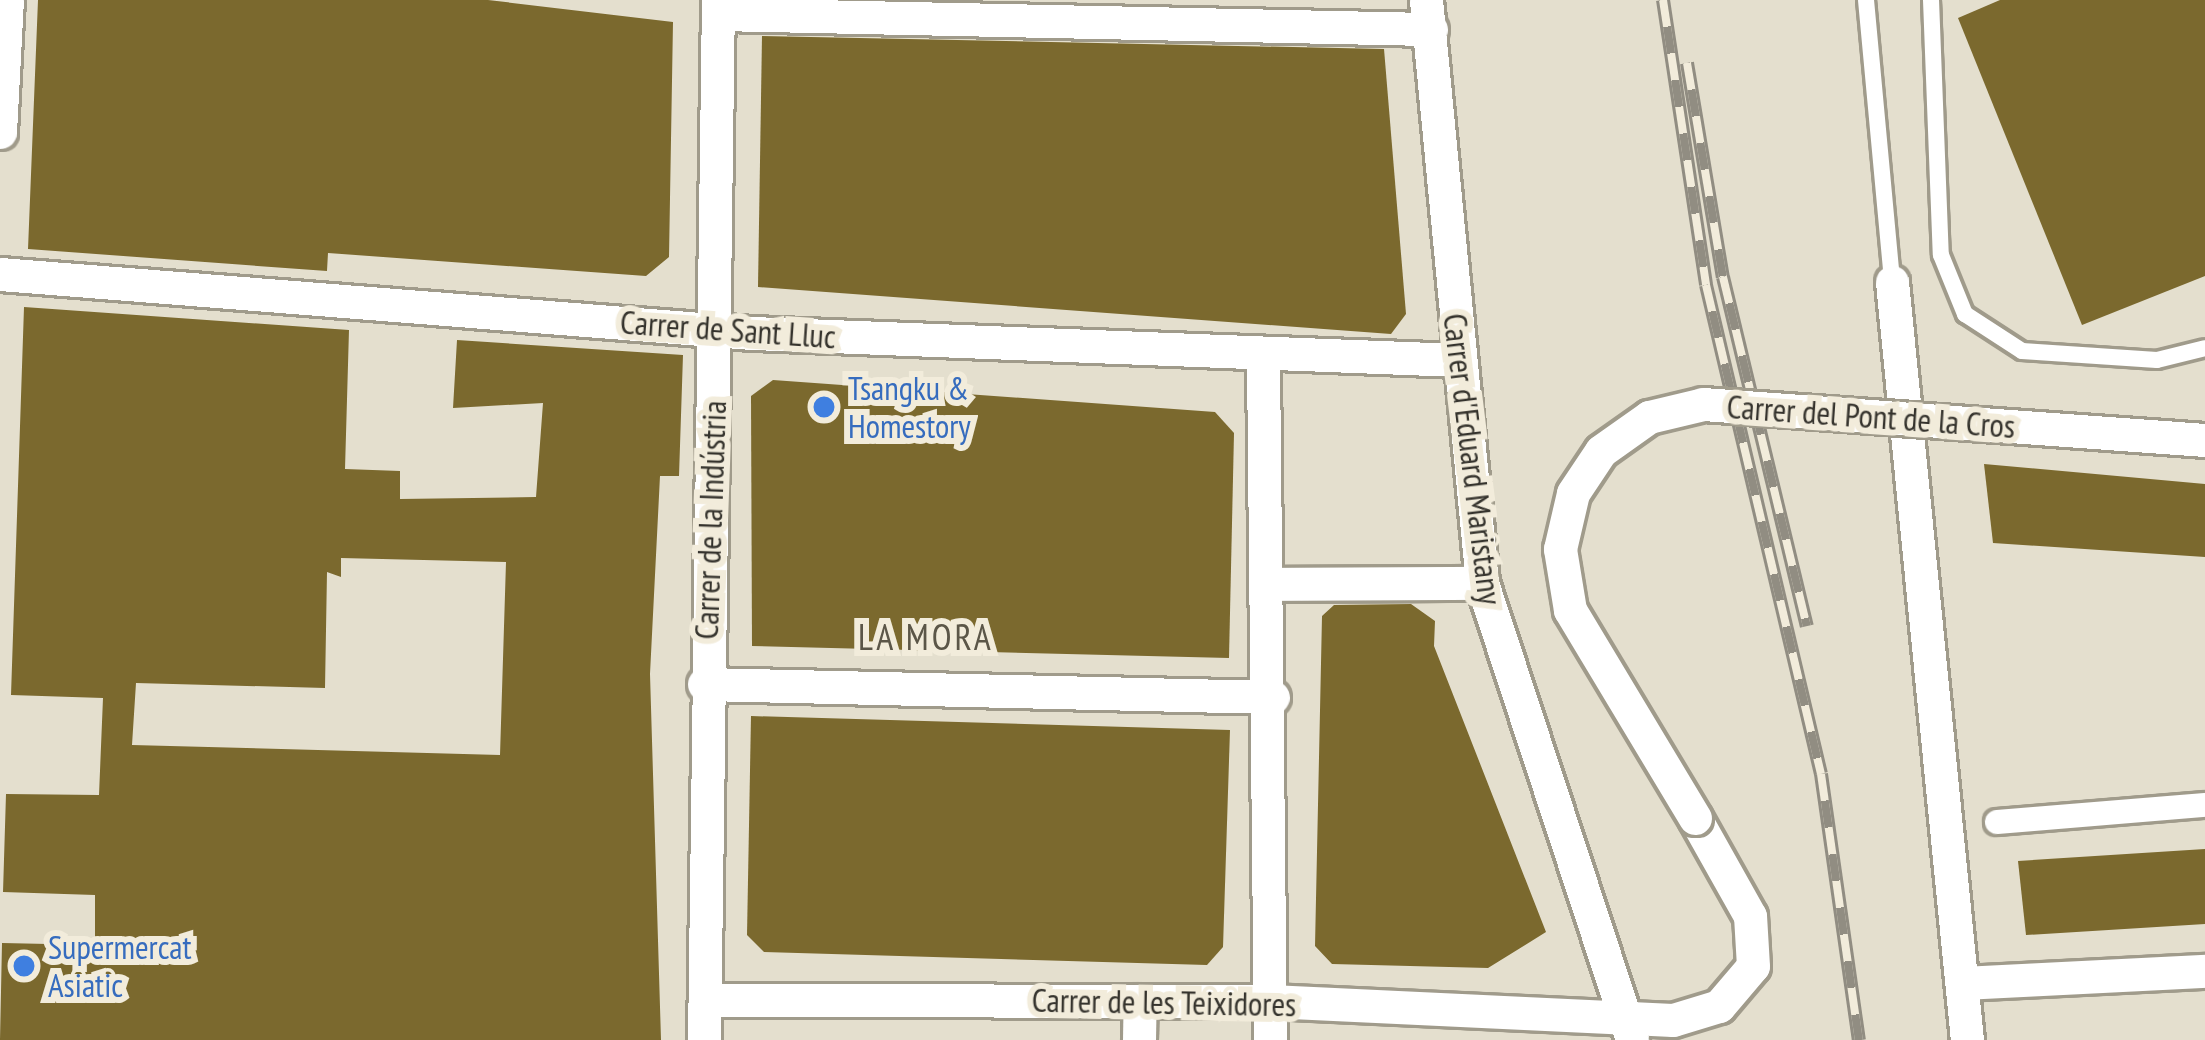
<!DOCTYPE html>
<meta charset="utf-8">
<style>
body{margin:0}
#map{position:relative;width:2205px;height:1040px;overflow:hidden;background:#e4dfce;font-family:"PT Sans Narrow",sans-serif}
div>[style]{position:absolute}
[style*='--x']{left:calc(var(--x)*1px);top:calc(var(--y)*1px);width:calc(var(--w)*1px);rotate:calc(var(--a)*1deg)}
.building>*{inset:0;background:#7b692e}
.roads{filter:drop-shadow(3px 0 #a09b8b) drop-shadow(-3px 0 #a09b8b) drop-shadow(0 3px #a09b8b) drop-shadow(0 -3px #a09b8b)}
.service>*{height:16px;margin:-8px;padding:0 8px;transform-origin:8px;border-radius:8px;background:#fff}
.pedestrian>*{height:24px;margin:-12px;padding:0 12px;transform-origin:12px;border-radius:12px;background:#fff}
.minor>*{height:33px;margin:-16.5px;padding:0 16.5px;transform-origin:16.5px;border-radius:16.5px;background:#fff}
.rail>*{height:14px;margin-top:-7px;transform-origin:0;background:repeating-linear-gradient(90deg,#f2ecdb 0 27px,#918d82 0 54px);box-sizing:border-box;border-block:3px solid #918d82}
.bridges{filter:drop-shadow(3px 0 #a09b8b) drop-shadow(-3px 0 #a09b8b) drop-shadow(0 3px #a09b8b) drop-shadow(0 -3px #a09b8b)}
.minor-bridge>*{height:33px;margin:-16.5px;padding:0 16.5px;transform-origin:16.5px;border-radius:16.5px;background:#fff}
.dots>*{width:33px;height:33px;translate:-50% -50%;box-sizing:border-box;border:6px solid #f2ecdb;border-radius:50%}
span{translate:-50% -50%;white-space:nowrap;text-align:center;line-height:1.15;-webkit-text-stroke:12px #f2ecdb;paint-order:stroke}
.street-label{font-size:33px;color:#35332d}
.shop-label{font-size:33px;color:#366cbe}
.left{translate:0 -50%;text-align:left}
.neighbourhood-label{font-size:36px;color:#5b5648;letter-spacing:3px}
</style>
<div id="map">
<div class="building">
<div style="clip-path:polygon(38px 0,488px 0,673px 22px,669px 257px,646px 276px,328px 253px,327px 271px,28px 249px)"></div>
<div style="clip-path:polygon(2000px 0,2205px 0,2205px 276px,2082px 325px,1958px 18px)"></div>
<div style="clip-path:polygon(762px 36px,1384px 49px,1406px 314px,1391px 334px,758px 287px)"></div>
<div style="clip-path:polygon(evenodd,24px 307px,349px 330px,345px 469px,400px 471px,400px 499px,536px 497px,543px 403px,453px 408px,457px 340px,683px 355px,679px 476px,660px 476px,650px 674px,661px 1040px,0 1040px,2px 943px,95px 945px,95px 895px,3px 892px,6px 794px,99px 795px,103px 698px,11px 695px,24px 307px,341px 558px,506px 562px,500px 755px,132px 745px,136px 683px,325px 688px,327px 572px,341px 577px,341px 558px)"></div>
<div style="clip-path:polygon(773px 380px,1215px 412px,1234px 433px,1229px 658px,752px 646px,751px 396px)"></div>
<div style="clip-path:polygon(1984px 464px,2205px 484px,2205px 557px,1993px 543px)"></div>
<div style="clip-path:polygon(1411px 604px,1435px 621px,1434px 646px,1546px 932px,1488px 968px,1332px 964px,1315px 946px,1322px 616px,1334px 605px)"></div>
<div style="clip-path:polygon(751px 716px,1230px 730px,1223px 947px,1207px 965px,764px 952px,747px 935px)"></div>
<div style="clip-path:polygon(2205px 849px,2205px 924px,2026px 935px,2018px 861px)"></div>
</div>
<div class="roads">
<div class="service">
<div style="--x:1866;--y:0;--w:283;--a:84.7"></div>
<div style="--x:1931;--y:0;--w:255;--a:87.8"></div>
<div style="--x:1941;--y:255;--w:64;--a:67.9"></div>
<div style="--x:1965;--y:314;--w:68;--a:33"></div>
<div style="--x:2022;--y:351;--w:135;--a:3.8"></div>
<div style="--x:2157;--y:360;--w:49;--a:-14"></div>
</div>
<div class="pedestrian">
<div style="--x:1997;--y:822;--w:209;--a:-4.7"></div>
</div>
<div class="minor">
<div style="--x:1426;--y:0;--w:586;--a:84.51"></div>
<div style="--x:1482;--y:583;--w:480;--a:71.8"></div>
<div style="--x:718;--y:14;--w:713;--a:1.21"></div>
<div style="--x:0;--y:132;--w:132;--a:-87"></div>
<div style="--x:0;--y:274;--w:754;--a:4.49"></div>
<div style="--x:752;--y:333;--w:706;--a:2.19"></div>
<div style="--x:1892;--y:282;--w:762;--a:84.35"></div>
<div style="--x:1263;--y:360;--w:680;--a:89.41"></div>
<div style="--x:1268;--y:584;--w:214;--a:-0.3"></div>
<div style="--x:704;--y:684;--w:569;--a:1.31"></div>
<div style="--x:1964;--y:983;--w:241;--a:-2.9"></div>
<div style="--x:705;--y:1000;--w:565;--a:0.1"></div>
<div style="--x:1270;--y:1001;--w:403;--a:2.7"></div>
<div style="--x:1673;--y:1020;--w:48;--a:-16.9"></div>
<div style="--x:1719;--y:1006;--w:52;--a:-49.6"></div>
<div style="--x:1753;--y:966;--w:50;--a:-93.4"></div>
<div style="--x:1750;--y:916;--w:112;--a:-119.3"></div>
<div style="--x:704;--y:1040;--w:1040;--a:-89.23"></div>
<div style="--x:1139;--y:1040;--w:39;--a:-89"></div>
</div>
</div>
<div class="rail">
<div style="--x:1663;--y:0;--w:288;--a:81.4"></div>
<div style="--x:1706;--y:285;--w:502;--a:76.77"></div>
<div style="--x:1821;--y:774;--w:269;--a:81.9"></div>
<div style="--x:1687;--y:63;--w:217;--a:80.5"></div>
<div style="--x:1723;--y:277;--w:359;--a:76.5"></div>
</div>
<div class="bridges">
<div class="minor-bridge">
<div style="--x:1695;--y:818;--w:243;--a:-121"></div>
<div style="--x:1570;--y:610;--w:62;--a:-99.3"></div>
<div style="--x:1560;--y:549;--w:57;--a:-76.9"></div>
<div style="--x:1573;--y:493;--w:50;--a:-56.3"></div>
<div style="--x:1601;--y:451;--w:59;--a:-35.3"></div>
<div style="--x:1649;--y:417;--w:56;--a:-13.5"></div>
<div style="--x:1703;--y:404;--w:503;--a:4.1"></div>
</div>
</div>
<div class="dots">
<div style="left:824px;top:407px;background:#3f7fe0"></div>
<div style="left:24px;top:966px;background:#3f7fe0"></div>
</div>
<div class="street-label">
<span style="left:728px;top:329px;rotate:4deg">Carrer de Sant Lluc</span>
<span style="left:1871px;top:416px;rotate:4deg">Carrer del Pont de la Cros</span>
<span style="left:1473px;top:459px;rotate:83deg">Carrer d'Eduard Maristany</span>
<span style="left:710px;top:520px;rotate:-88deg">Carrer de la Indústria</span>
<span style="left:1164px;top:1002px;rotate:1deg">Carrer de les Teixidores</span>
</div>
<div class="shop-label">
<span class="left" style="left:848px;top:407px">Tsangku &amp;<br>Homestory</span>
<span class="left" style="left:48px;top:966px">Supermercat<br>Asiatic</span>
</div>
<div class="neighbourhood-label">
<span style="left:926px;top:637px">LA MORA</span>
</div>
</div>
